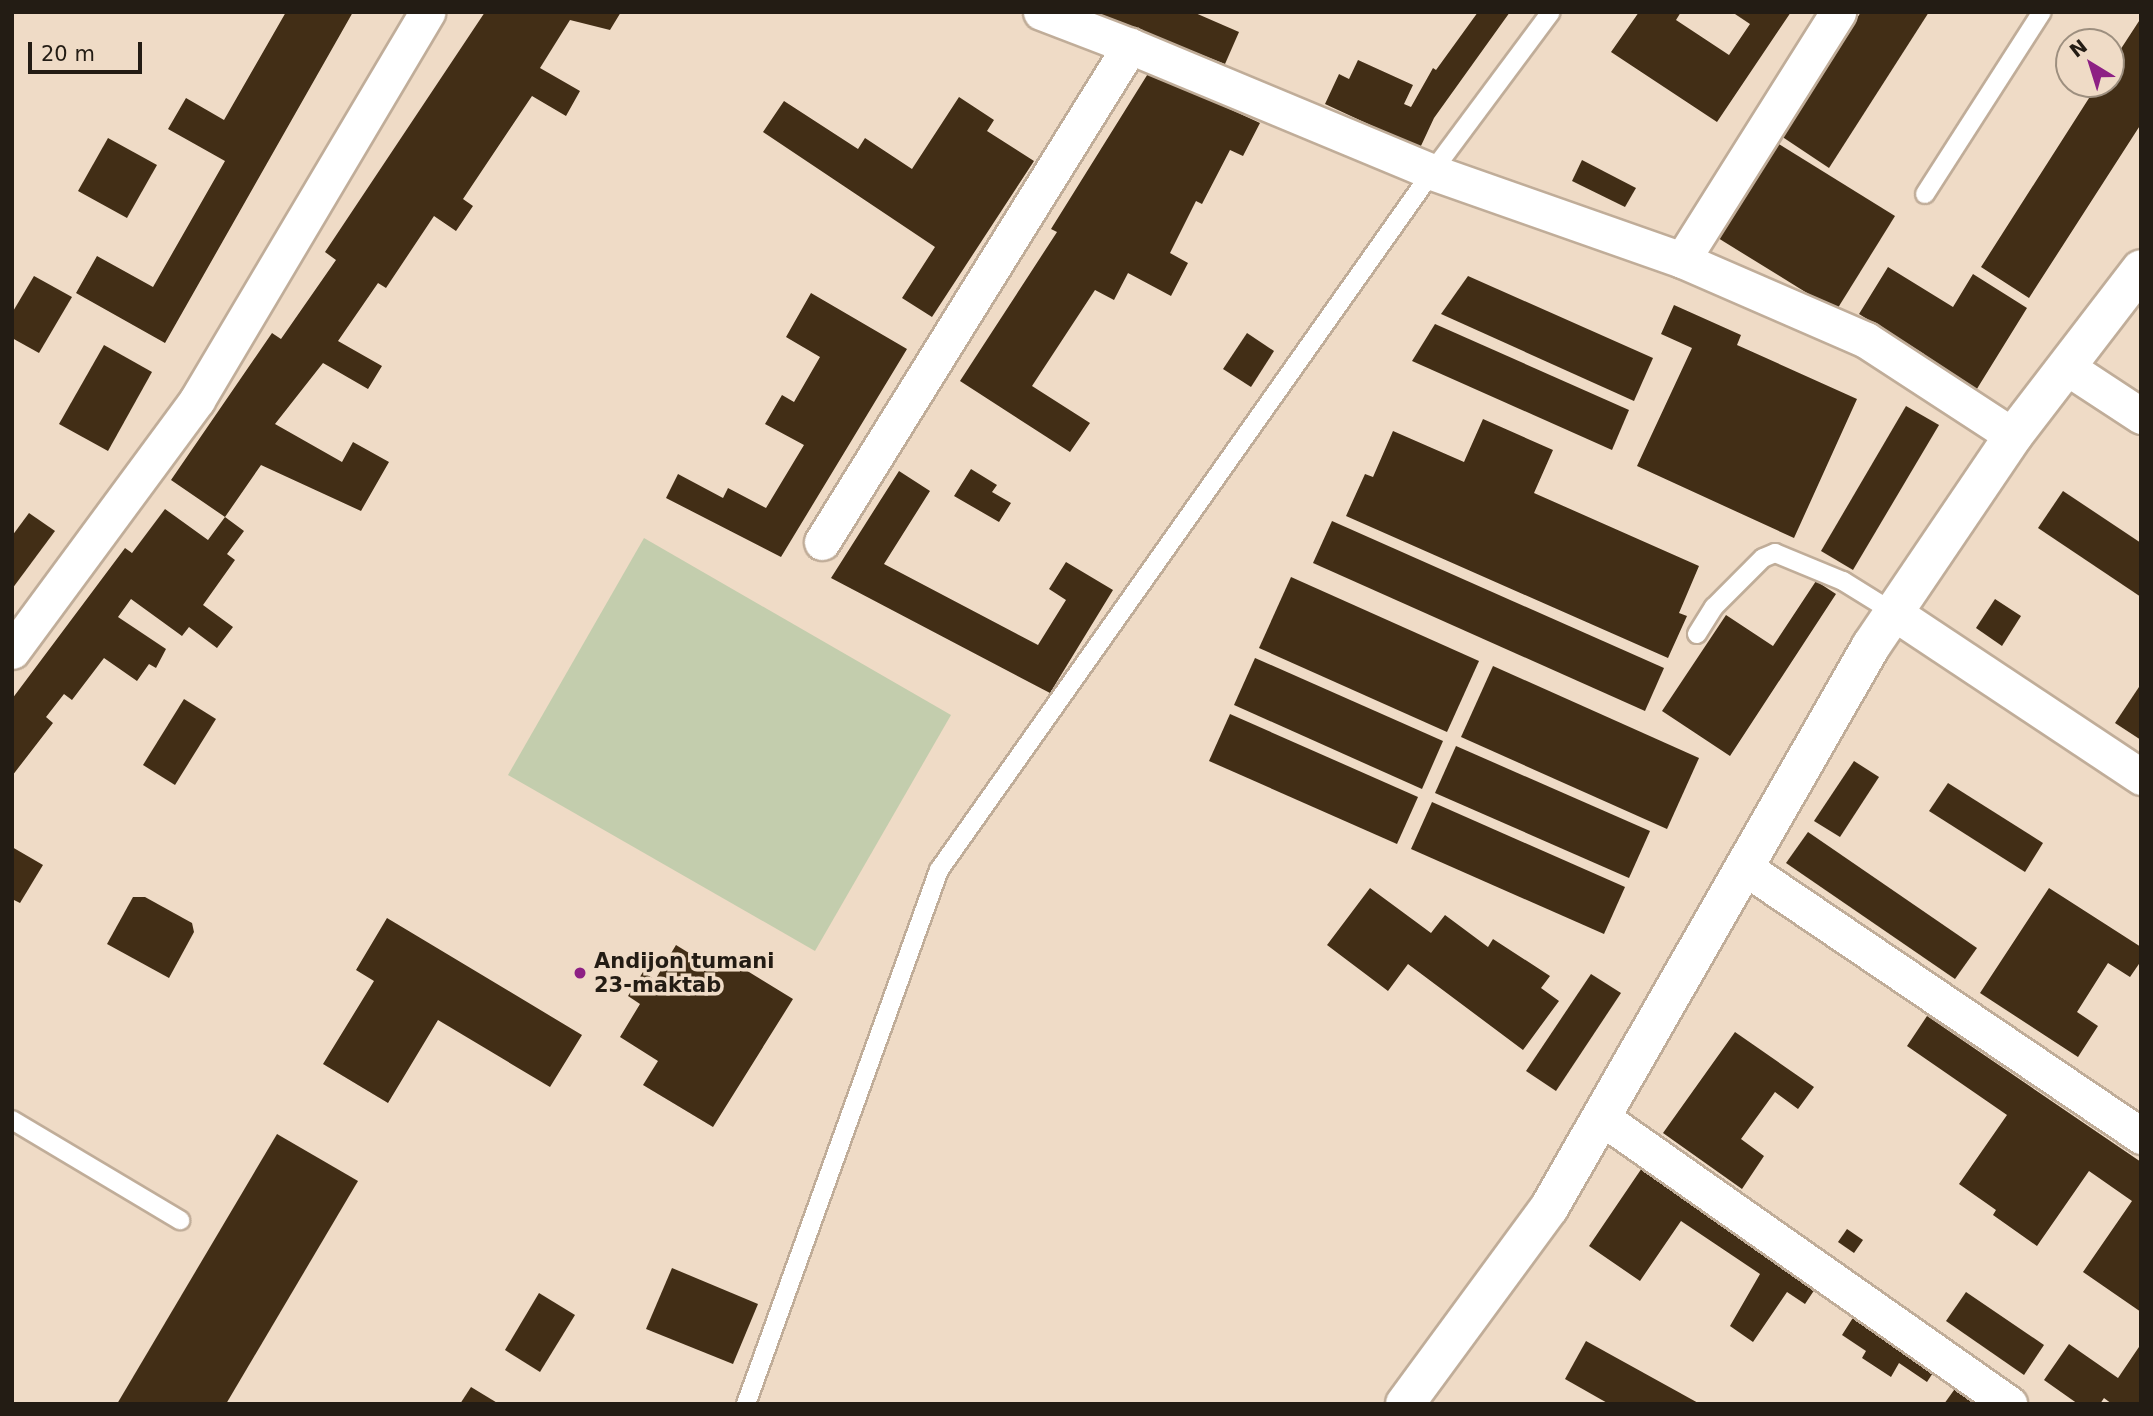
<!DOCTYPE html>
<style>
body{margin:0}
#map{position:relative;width:2153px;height:1416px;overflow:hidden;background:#efdbc6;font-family:"DejaVu Sans",sans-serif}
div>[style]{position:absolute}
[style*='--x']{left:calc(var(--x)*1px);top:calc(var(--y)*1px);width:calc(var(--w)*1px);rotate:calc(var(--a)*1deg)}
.green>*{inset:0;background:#c3cdad}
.building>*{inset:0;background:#422e16}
.roads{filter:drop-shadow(2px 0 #c0ad99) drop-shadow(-2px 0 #c0ad99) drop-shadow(0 2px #c0ad99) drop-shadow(0 -2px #c0ad99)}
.lane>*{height:18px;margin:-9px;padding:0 9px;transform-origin:9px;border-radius:9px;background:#fff}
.street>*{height:35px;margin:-17.5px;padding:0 17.5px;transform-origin:17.5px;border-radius:17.5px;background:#fff}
.secondary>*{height:38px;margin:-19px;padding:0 19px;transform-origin:19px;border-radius:19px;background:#fff}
.dots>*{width:19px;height:19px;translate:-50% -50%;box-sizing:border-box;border:4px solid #efdbc6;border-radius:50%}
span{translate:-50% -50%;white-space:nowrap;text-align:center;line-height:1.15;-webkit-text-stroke:7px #efdbc6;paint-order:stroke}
.poi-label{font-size:21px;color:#231c14;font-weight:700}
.left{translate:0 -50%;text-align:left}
.frame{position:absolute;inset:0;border:14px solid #231c14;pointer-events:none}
.north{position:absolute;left:2055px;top:28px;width:70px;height:70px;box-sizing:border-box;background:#efdbc6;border:2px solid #9d8f7f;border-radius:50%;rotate:322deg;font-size:19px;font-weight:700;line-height:28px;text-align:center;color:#231c14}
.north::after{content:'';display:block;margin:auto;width:24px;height:32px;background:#8d2084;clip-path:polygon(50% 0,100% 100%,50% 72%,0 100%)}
.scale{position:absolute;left:28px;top:42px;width:114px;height:32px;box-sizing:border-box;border:4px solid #231c14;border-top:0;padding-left:9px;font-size:21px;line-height:24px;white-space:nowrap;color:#231c14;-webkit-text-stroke:5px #efdbc6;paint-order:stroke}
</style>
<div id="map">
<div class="green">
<div style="clip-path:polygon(644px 538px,951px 715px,815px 951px,508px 775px)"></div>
</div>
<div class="building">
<div style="clip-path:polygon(286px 12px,353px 12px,165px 343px,76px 293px,97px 256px,153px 287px,225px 161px,168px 129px,186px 98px,224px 120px)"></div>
<div style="clip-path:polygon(485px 12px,621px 12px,610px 30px,570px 20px,540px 68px,580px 91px,566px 116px,532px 96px,463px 199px,473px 206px,456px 231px,434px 216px,386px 288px,378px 283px,338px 341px,382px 366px,368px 389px,323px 363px,275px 424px,342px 462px,353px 442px,389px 462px,361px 511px,261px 465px,225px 517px,171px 480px,272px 333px,281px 339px,336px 260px,325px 252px)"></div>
<div style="clip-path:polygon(1092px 12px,1193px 12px,1239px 32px,1225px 64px)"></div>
<div style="clip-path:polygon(1478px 12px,1510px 12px,1434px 118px,1420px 148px,1325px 104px,1339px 74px,1349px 79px,1358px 60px,1413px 85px,1404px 104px,1411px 107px,1433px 68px,1436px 70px)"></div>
<div style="clip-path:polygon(1639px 12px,1681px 12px,1676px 20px,1729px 55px,1750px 24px,1732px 12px,1791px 12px,1717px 122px,1611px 52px)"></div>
<div style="clip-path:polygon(1861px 12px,1929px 12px,1829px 168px,1781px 136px)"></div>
<div style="clip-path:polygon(2141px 18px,2141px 124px,2029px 298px,1981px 267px,2098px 84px,2111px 84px,2111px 64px)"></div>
<div style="clip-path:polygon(1149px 72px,1260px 123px,1243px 156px,1230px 150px,1202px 204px,1196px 201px,1170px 253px,1188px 263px,1171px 296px,1128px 273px,1114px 300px,1095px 290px,1032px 386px,1090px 423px,1070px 452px,960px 381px,1057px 232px,1051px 229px)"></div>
<div style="clip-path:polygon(959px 97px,994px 120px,987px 131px,1034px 161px,932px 317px,902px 298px,935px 247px,763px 132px,784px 101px,858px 149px,865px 138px,912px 169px)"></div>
<div style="clip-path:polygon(108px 138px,157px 165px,127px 218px,78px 191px)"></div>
<div style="clip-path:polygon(1777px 143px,1895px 216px,1836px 311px,1718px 238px)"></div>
<div style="clip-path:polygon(1582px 160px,1636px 188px,1625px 207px,1572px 181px)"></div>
<div style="clip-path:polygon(1888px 267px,1953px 307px,1973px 274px,2027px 308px,1975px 392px,1920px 359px,1924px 354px,1859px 314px)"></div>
<div style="clip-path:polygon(34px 276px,72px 297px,39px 353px,12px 338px,12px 313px)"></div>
<div style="clip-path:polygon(1468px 276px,1653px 358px,1634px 401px,1441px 314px)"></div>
<div style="clip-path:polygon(811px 293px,907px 349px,781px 557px,666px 498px,678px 474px,723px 498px,728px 488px,766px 508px,804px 445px,765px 424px,782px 395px,794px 402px,820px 357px,786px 337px)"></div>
<div style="clip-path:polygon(1674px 305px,1741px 335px,1737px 345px,1857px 399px,1794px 538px,1637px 466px,1692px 348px,1661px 334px)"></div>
<div style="clip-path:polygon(1435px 324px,1629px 410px,1612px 450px,1412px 361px)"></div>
<div style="clip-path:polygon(1247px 333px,1274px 351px,1251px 387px,1223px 369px)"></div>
<div style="clip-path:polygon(104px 345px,152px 372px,108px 451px,59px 424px)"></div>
<div style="clip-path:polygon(1906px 406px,1939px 425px,1853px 570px,1821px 551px)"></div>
<div style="clip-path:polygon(1483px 419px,1553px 450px,1534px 493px,1699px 566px,1679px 613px,1687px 616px,1668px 658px,1346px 516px,1365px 474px,1373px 477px,1393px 431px,1464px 462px)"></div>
<div style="clip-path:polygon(971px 469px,997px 485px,992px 492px,1011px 503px,999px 522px,954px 496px)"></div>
<div style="clip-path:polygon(899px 471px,930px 491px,884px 564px,1038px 645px,1066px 600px,1049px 589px,1066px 562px,1113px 590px,1050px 693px,831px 578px)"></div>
<div style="clip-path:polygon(2063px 491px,2141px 543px,2141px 597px,2038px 528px)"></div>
<div style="clip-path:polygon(165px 509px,208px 540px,225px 517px,244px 531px,227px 554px,235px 560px,203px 605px,233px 627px,217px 648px,189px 627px,182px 636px,131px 599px,118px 617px,166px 649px,156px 668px,149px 664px,137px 681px,104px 658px,72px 700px,64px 694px,46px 717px,53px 723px,12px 776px,12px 699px,125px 548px,132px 553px)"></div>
<div style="clip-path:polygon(29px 513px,55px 531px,12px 589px,12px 536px)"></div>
<div style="clip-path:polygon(1332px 521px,1664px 668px,1645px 711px,1313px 563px)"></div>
<div style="clip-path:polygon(1291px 577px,1479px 661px,1447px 732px,1259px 648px)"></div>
<div style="clip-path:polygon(1816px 581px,1836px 594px,1730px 756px,1662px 711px,1726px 615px,1773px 646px)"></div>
<div style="clip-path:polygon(1995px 599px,2021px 616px,2002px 646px,1976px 628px)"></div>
<div style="clip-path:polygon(1255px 658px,1443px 741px,1422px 789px,1234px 705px)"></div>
<div style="clip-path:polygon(1493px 666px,1699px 758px,1667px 829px,1461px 737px)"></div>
<div style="clip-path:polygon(2141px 684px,2141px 740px,2115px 723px)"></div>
<div style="clip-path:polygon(184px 699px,216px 719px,175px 785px,143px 765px)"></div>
<div style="clip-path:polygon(1230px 714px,1418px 797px,1397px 844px,1209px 761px)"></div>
<div style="clip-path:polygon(1456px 746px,1650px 831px,1629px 878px,1435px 793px)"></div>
<div style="clip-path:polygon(1854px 761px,1879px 777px,1840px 837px,1814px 821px)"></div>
<div style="clip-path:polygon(1948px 783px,2043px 843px,2025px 872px,1929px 811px)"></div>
<div style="clip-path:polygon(1432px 802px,1625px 887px,1604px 934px,1411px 849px)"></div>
<div style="clip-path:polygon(1808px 832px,1977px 948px,1955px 979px,1786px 863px)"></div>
<div style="clip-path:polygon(12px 847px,43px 865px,20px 903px,12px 899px)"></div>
<div style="clip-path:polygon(1370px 888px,1431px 933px,1445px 915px,1488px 947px,1493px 939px,1550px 976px,1541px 988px,1559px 1001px,1523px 1050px,1408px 964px,1388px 991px,1327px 945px)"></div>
<div style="clip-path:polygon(2049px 888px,2141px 947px,2141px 961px,2130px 977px,2108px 963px,2077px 1012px,2098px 1026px,2078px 1057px,1980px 993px)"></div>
<div style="clip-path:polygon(133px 897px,145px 897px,192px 923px,194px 932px,169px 978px,107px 944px)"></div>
<div style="clip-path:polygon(387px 918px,582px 1035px,550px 1087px,438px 1020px,388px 1103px,323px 1064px,374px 981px,356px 970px)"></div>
<div style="clip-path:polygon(676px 945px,715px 969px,723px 956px,793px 999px,713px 1127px,643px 1085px,658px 1061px,620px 1037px,640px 1004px,628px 996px,643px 972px,655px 980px)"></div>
<div style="clip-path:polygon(1591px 974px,1621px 993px,1556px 1091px,1526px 1071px)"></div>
<div style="clip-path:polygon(1927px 1016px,2141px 1162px,2141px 1312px,2083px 1272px,2132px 1201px,2089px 1171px,2037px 1246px,1993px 1215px,1996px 1210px,1959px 1184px,2007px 1115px,1907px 1046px)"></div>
<div style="clip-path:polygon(1735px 1032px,1814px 1087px,1798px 1109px,1775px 1092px,1741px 1139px,1764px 1156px,1742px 1189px,1663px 1133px)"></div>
<div style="clip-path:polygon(277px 1134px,358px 1181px,226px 1404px,117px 1404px)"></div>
<div style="clip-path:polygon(1644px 1165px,1819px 1283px,1805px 1304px,1787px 1292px,1753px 1342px,1730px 1326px,1760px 1274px,1681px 1221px,1640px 1281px,1589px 1246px)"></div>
<div style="clip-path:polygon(1847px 1229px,1863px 1240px,1854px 1253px,1838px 1242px)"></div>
<div style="clip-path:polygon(672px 1268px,758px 1304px,733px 1364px,646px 1329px)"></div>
<div style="clip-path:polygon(1966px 1292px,2044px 1345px,2024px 1375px,1946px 1321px)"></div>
<div style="clip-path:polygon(539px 1293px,575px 1315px,540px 1372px,505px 1350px)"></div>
<div style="clip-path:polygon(1856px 1313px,1940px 1362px,1927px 1382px,1899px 1363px,1891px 1377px,1862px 1358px,1866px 1351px,1842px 1335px)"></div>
<div style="clip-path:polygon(1586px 1341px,1700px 1404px,1609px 1404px,1565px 1379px)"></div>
<div style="clip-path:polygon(2069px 1344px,2118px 1378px,2141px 1344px,2141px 1404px,2112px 1404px,2104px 1398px,2100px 1404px,2078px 1404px,2044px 1380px)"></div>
<div style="clip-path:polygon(1962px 1379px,1997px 1404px,1944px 1404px)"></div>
<div style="clip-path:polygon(471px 1387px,499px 1404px,460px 1404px)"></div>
</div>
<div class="roads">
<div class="lane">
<div style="--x:1925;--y:194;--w:216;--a:-57.3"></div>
<div style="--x:1697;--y:634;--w:32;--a:-58"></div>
<div style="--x:1714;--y:607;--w:69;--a:-45"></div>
<div style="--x:1763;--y:558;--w:13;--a:-23"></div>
<div style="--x:1775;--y:553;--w:74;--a:22.4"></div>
<div style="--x:1843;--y:581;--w:59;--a:31.8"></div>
<div style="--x:12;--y:1120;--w:196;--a:30.8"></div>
<div style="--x:746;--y:1404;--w:568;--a:-70.13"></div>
<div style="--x:939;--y:870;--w:855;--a:-54.77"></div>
<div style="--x:1432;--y:172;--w:199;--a:-53.4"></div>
</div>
<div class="street">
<div style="--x:1041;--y:12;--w:95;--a:20.9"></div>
<div style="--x:1130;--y:46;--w:327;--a:22.6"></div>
<div style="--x:1432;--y:172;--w:265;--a:19.4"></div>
<div style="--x:1682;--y:260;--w:201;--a:23.5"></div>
<div style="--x:1866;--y:340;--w:176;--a:33.1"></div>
<div style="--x:1682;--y:260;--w:293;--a:-57.8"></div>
<div style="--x:2065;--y:366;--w:91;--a:33.3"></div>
<div style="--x:822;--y:542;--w:584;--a:-58.16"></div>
<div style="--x:1893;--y:612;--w:298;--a:33.6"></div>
<div style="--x:12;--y:651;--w:312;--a:-53.6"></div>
<div style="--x:197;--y:400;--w:451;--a:-59.3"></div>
<div style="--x:1744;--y:867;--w:480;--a:34.1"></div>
<div style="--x:1601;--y:1117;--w:499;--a:35.1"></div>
</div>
<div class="secondary">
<div style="--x:1405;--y:1404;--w:243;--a:-53.7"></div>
<div style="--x:1549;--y:1208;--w:648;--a:-60.19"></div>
<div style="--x:1871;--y:646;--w:254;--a:-55.9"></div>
<div style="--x:2013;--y:436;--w:210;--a:-52.5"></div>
</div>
</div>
<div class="dots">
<div style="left:580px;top:973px;background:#8d2084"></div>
</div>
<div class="poi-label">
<span class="left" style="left:594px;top:973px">Andijon tumani<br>23-maktab</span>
</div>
<div class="frame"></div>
<div class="north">N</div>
<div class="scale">20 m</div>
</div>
